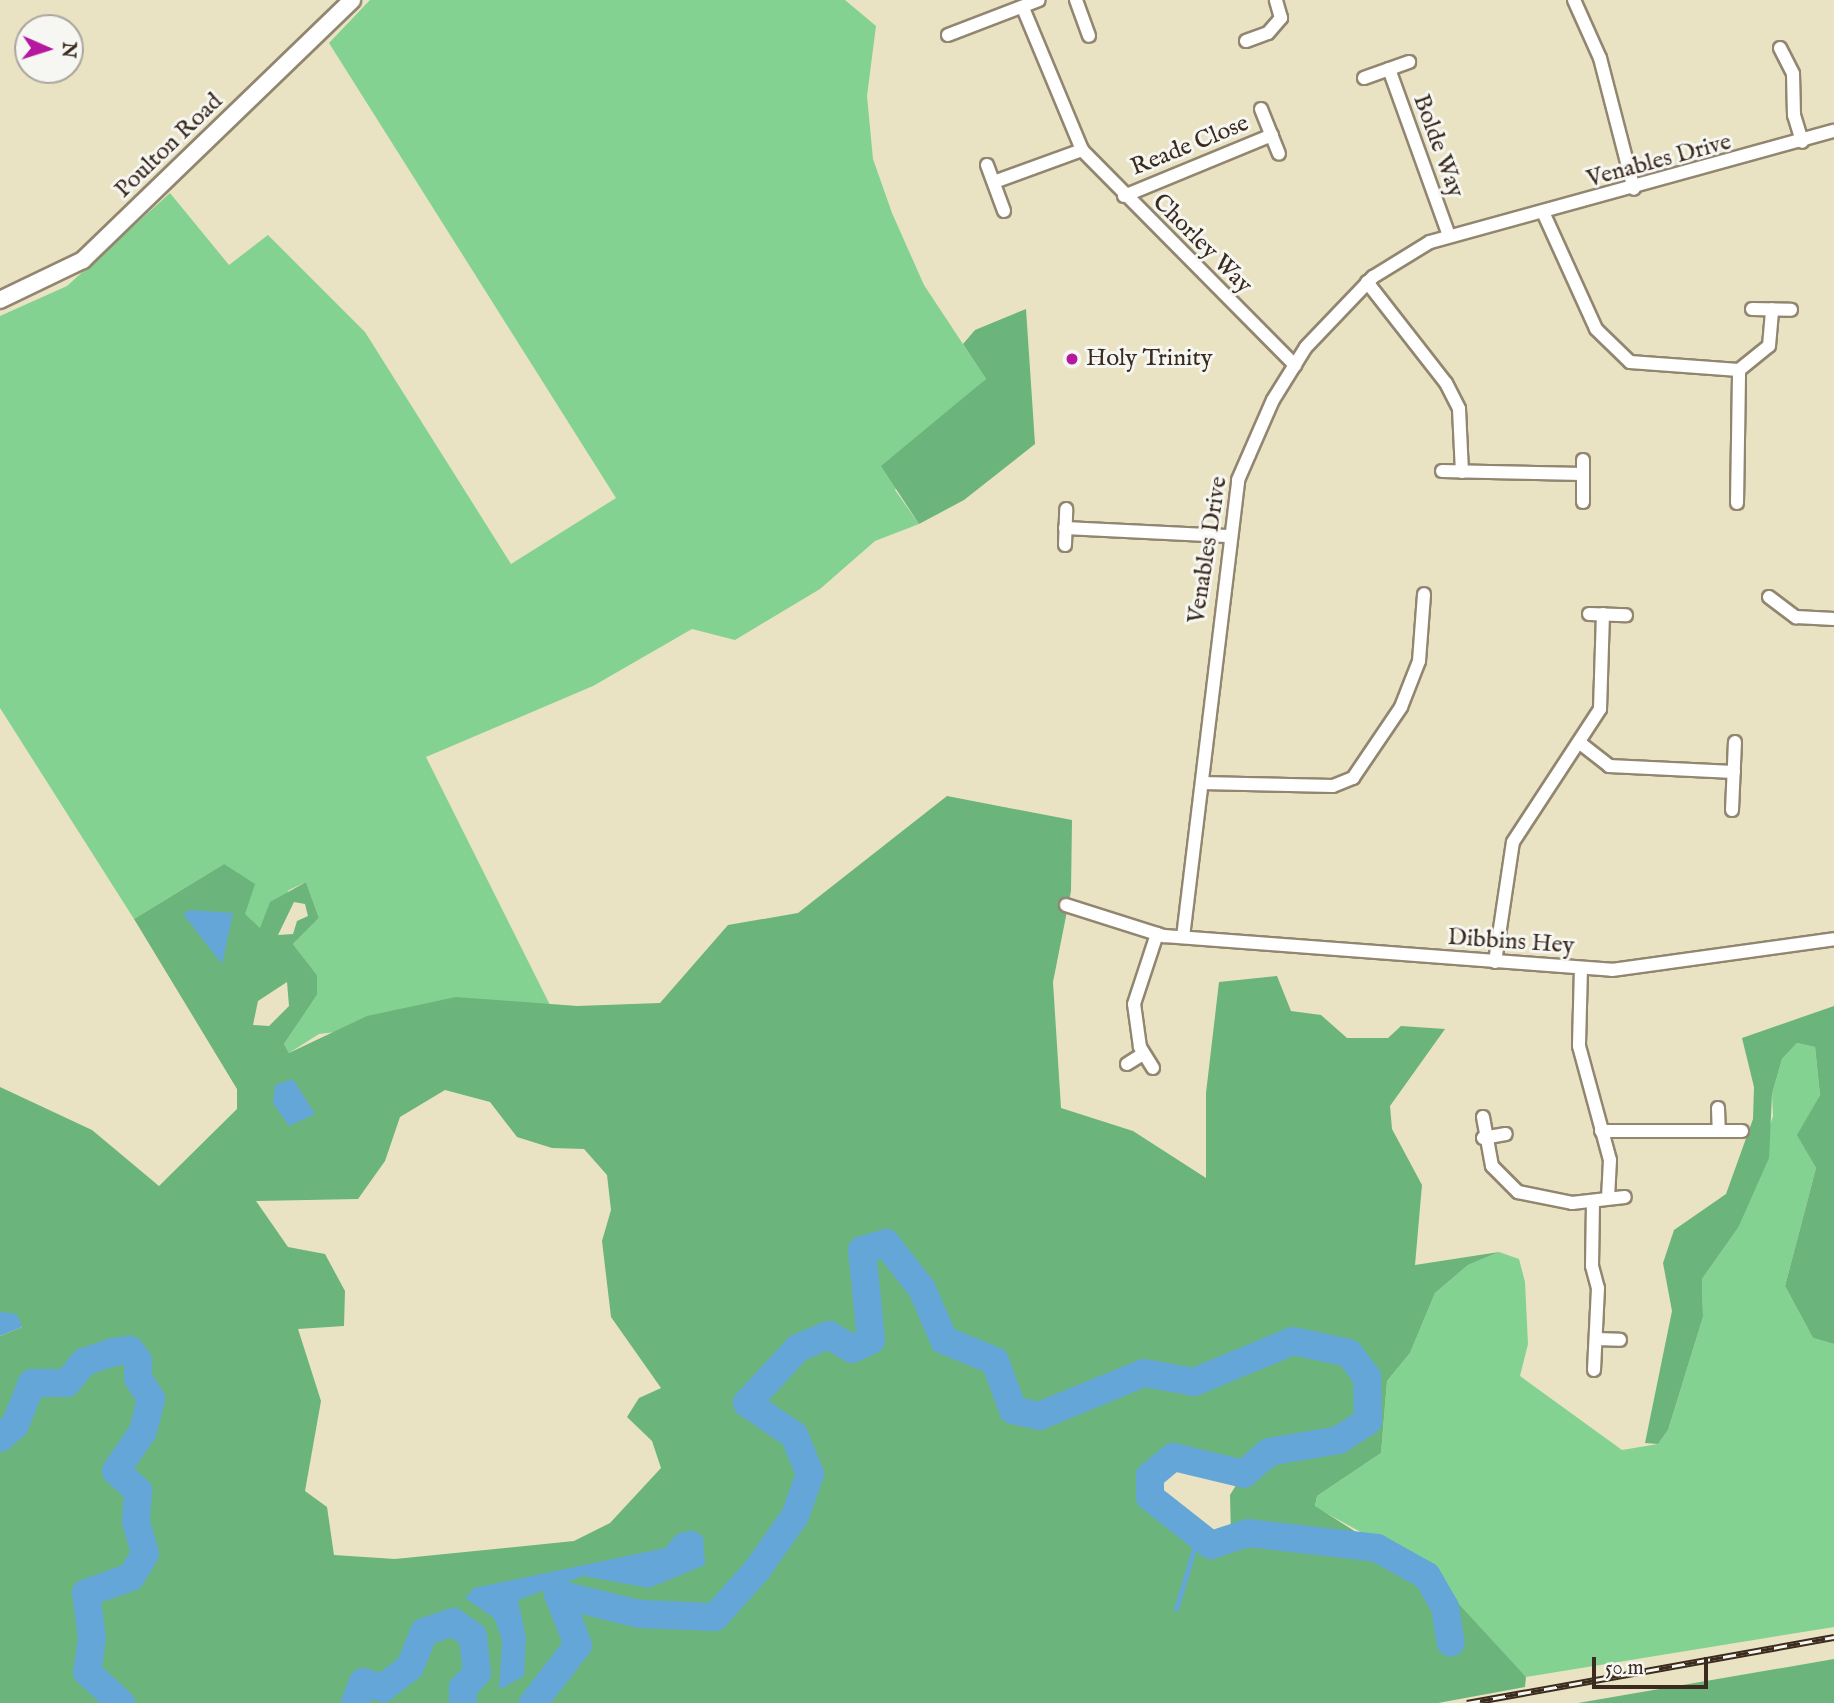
<!DOCTYPE html>
<style>
body{margin:0}
#map{position:relative;width:1834px;height:1703px;overflow:hidden;background:#e9e3c3;font-family:"IM FELL English",serif}
div>[style]{position:absolute}
[style*='--x']{left:calc(var(--x)*1px);top:calc(var(--y)*1px);width:calc(var(--w)*1px);rotate:calc(var(--a)*1deg)}
.green>*{inset:0;background:#84d291}
.forest>*{inset:0;background:#6bb47b}
.water>*{inset:0;background:#64a6d8}
.stream>*{height:4.5px;margin:-2.25px;padding:0 2.25px;transform-origin:2.25px;border-radius:2.25px;background:#64a6d8}
.river>*{height:28px;margin:-14px;padding:0 14px;transform-origin:14px;border-radius:14px;background:#64a6d8}
.roads{filter:drop-shadow(2px 0 #928670) drop-shadow(-2px 0 #928670) drop-shadow(0 2px #928670) drop-shadow(0 -2px #928670)}
.minor>*{height:12px;margin:-6px;padding:0 6px;transform-origin:6px;border-radius:6px;background:#fff}
.tertiary>*{height:16px;margin:-8px;padding:0 8px;transform-origin:8px;border-radius:8px;background:#fff}
.rail>*{height:7px;margin-top:-3.5px;transform-origin:0;background:repeating-linear-gradient(90deg,#f6f6f2 0 13px,#3b2a1e 0 26px);box-sizing:border-box;border-block:2px solid #3b2a1e}
.dots>*{width:19px;height:19px;translate:-50% -50%;box-sizing:border-box;border:4px solid #f6f6f2;border-radius:50%}
span{translate:-50% -50%;white-space:nowrap;text-align:center;line-height:1.15;-webkit-text-stroke:6px #f6f6f2;paint-order:stroke}
.street-label{font-size:24px;color:#3b2a1e}
.poi-label{font-size:24px;color:#3b2a1e}
.left{translate:0 -50%;text-align:left}
.north{position:absolute;left:14px;top:14px;width:70px;height:70px;box-sizing:border-box;background:#f6f6f2;border:2px solid #aba49d;border-radius:50%;rotate:93deg;font-size:19px;font-weight:700;line-height:28px;text-align:center;color:#3b2a1e}
.north::after{content:'';display:block;margin:auto;width:24px;height:32px;background:#b5179e;clip-path:polygon(50% 0,100% 100%,50% 72%,0 100%)}
.scale{position:absolute;left:1592px;top:1657px;width:116px;height:32px;box-sizing:border-box;border:4px solid #3b2a1e;border-top:0;padding-left:9px;font-size:21px;line-height:24px;white-space:nowrap;color:#3b2a1e;-webkit-text-stroke:5px #f6f6f2;paint-order:stroke}
</style>
<div id="map">
<div class="green">
<div style="clip-path:polygon(370px 0,845px 0,876px 26px,867px 96px,873px 159px,892px 213px,924px 285px,986px 379px,926px 434px,895px 490px,919px 524px,875px 541px,820px 589px,735px 640px,692px 629px,593px 686px,426px 757px,551px 1007px,319px 1034px,289px 1053px,284px 1044px,317px 995px,317px 975px,293px 944px,319px 918px,306px 882px,289px 890px,261px 929px,245px 915px,224px 864px,134px 919px,0 708px,0 316px,67px 286px,170px 193px,229px 265px,268px 235px,365px 332px,511px 564px,616px 498px,329px 43px)"></div>
<div style="clip-path:polygon(1797px 1043px,1815px 1047px,1820px 1095px,1798px 1135px,1816px 1168px,1785px 1286px,1813px 1338px,1834px 1344px,1834px 1627px,1526px 1677px,1463px 1613px,1441px 1576px,1315px 1507px,1317px 1496px,1381px 1453px,1387px 1381px,1410px 1353px,1435px 1293px,1468px 1265px,1499px 1252px,1519px 1259px,1525px 1282px,1528px 1344px,1520px 1376px,1622px 1450px,1658px 1444px,1668px 1430px,1703px 1317px,1702px 1279px,1738px 1228px,1773px 1116px,1772px 1094px,1782px 1059px)"></div>
</div>
<div class="forest">
<div style="clip-path:polygon(1026px 309px,1035px 444px,964px 500px,919px 524px,881px 466px,986px 379px,963px 344px,975px 330px)"></div>
<div style="clip-path:polygon(evenodd,947px 796px,1072px 820px,1071px 891px,1053px 982px,1061px 1108px,1133px 1131px,1206px 1178px,1206px 1093px,1219px 982px,1277px 976px,1291px 1011px,1321px 1015px,1347px 1038px,1388px 1038px,1401px 1026px,1445px 1029px,1390px 1106px,1392px 1129px,1422px 1185px,1415px 1265px,1499px 1252px,1468px 1265px,1435px 1293px,1410px 1353px,1387px 1381px,1381px 1453px,1317px 1496px,1315px 1506px,1443px 1587px,1526px 1677px,1525px 1687px,1438px 1703px,0 1703px,0 1336px,22px 1327px,0 1312px,0 1087px,92px 1130px,159px 1186px,237px 1109px,237px 1089px,134px 919px,224px 864px,255px 884px,245px 914px,260px 928px,270px 902px,306px 882px,319px 918px,293px 944px,317px 975px,317px 995px,284px 1044px,289px 1053px,367px 1016px,456px 997px,577px 1006px,660px 1003px,728px 925px,798px 913px,947px 796px,294px 902px,305px 904px,308px 916px,297px 921px,293px 934px,278px 935px,294px 902px,947px 796px,287px 982px,289px 1006px,269px 1026px,253px 1025px,258px 1001px,287px 982px,947px 796px,445px 1090px,490px 1102px,517px 1137px,552px 1148px,584px 1149px,607px 1175px,611px 1210px,602px 1241px,611px 1317px,661px 1388px,639px 1398px,627px 1417px,652px 1441px,661px 1468px,610px 1523px,574px 1541px,395px 1559px,334px 1555px,327px 1507px,305px 1491px,321px 1401px,298px 1329px,344px 1326px,345px 1291px,325px 1254px,288px 1247px,256px 1201px,358px 1199px,385px 1161px,400px 1117px,445px 1090px,947px 796px,1173px 1457px,1243px 1474px,1230px 1495px,1231px 1538px,1211px 1545px,1150px 1498px,1150px 1476px,1173px 1457px)"></div>
<div style="clip-path:polygon(1834px 1006px,1834px 1344px,1813px 1338px,1785px 1286px,1816px 1168px,1797px 1135px,1820px 1095px,1815px 1047px,1797px 1043px,1782px 1059px,1772px 1094px,1769px 1158px,1738px 1228px,1702px 1279px,1703px 1317px,1668px 1430px,1658px 1444px,1645px 1443px,1672px 1311px,1663px 1263px,1674px 1230px,1726px 1194px,1753px 1119px,1754px 1087px,1742px 1038px)"></div>
<div style="clip-path:polygon(1834px 1659px,1834px 1703px,1578px 1703px)"></div>
</div>
<div class="water">
<div style="clip-path:polygon(190px 910px,233px 913px,222px 964px,183px 914px)"></div>
<div style="clip-path:polygon(293px 1079px,315px 1114px,289px 1126px,273px 1103px,275px 1085px)"></div>
<div style="clip-path:polygon(0 1312px,17px 1314px,22px 1327px,0 1336px)"></div>
<div style="clip-path:polygon(692px 1530px,703px 1536px,705px 1565px,649px 1588px,583px 1576px,518px 1600px,526px 1638px,524px 1676px,499px 1690px,502px 1640px,494px 1618px,465px 1598px,474px 1588px,665px 1548px,677px 1534px)"></div>
</div>
<div class="stream">
<div style="--x:1176;--y:1609;--w:76;--a:-73.2"></div>
</div>
<div class="river">
<div style="--x:0;--y:1438;--w:20;--a:-41"></div>
<div style="--x:15;--y:1425;--w:45;--a:-68"></div>
<div style="--x:32;--y:1383;--w:35;--a:0"></div>
<div style="--x:67;--y:1383;--w:27;--a:-51"></div>
<div style="--x:84;--y:1362;--w:31;--a:-19"></div>
<div style="--x:113;--y:1352;--w:17;--a:-7"></div>
<div style="--x:130;--y:1350;--w:14;--a:54"></div>
<div style="--x:138;--y:1361;--w:17;--a:90"></div>
<div style="--x:138;--y:1378;--w:25;--a:58"></div>
<div style="--x:151;--y:1399;--w:33;--a:104"></div>
<div style="--x:143;--y:1431;--w:48;--a:124"></div>
<div style="--x:116;--y:1471;--w:30;--a:42"></div>
<div style="--x:138;--y:1491;--w:31;--a:94"></div>
<div style="--x:136;--y:1522;--w:33;--a:74"></div>
<div style="--x:145;--y:1554;--w:27;--a:121"></div>
<div style="--x:131;--y:1577;--w:48;--a:160.4"></div>
<div style="--x:86;--y:1593;--w:45;--a:82.4"></div>
<div style="--x:92;--y:1638;--w:34;--a:98"></div>
<div style="--x:87;--y:1672;--w:46;--a:42.4"></div>
<div style="--x:355;--y:1703;--w:22;--a:-69"></div>
<div style="--x:363;--y:1682;--w:21;--a:17"></div>
<div style="--x:383;--y:1688;--w:34;--a:-38"></div>
<div style="--x:410;--y:1667;--w:38;--a:-68"></div>
<div style="--x:424;--y:1632;--w:31;--a:-19"></div>
<div style="--x:453;--y:1622;--w:24;--a:35"></div>
<div style="--x:473;--y:1636;--w:37;--a:84"></div>
<div style="--x:477;--y:1673;--w:21;--a:133"></div>
<div style="--x:463;--y:1688;--w:15;--a:90"></div>
<div style="--x:533;--y:1703;--w:73;--a:-52.2"></div>
<div style="--x:578;--y:1645;--w:55;--a:-111.4"></div>
<div style="--x:558;--y:1594;--w:83;--a:13.9"></div>
<div style="--x:639;--y:1614;--w:76;--a:2.3"></div>
<div style="--x:715;--y:1617;--w:63;--a:-48.2"></div>
<div style="--x:757;--y:1570;--w:66;--a:-54.9"></div>
<div style="--x:795;--y:1516;--w:45;--a:-70.3"></div>
<div style="--x:810;--y:1474;--w:42;--a:-112.3"></div>
<div style="--x:794;--y:1435;--w:57;--a:-145.8"></div>
<div style="--x:747;--y:1403;--w:75;--a:-47.2"></div>
<div style="--x:798;--y:1348;--w:34;--a:-23"></div>
<div style="--x:829;--y:1335;--w:27;--a:31"></div>
<div style="--x:852;--y:1349;--w:21;--a:-25"></div>
<div style="--x:871;--y:1340;--w:90;--a:-95.7"></div>
<div style="--x:862;--y:1250;--w:25;--a:-16"></div>
<div style="--x:886;--y:1243;--w:58;--a:52"></div>
<div style="--x:922;--y:1289;--w:56;--a:66.7"></div>
<div style="--x:944;--y:1340;--w:55;--a:22.4"></div>
<div style="--x:995;--y:1361;--w:52;--a:69.8"></div>
<div style="--x:1013;--y:1410;--w:27;--a:13"></div>
<div style="--x:1039;--y:1416;--w:113;--a:-22.3"></div>
<div style="--x:1144;--y:1373;--w:51;--a:10.2"></div>
<div style="--x:1194;--y:1382;--w:107;--a:-22.5"></div>
<div style="--x:1293;--y:1341;--w:57;--a:12.1"></div>
<div style="--x:1349;--y:1353;--w:30;--a:53"></div>
<div style="--x:1367;--y:1377;--w:44;--a:88.7"></div>
<div style="--x:1368;--y:1421;--w:35;--a:147"></div>
<div style="--x:1339;--y:1440;--w:71;--a:170.3"></div>
<div style="--x:1269;--y:1452;--w:33;--a:139"></div>
<div style="--x:1244;--y:1474;--w:73;--a:-166.5"></div>
<div style="--x:1173;--y:1457;--w:30;--a:140"></div>
<div style="--x:1150;--y:1476;--w:21;--a:90"></div>
<div style="--x:1150;--y:1497;--w:78;--a:38.2"></div>
<div style="--x:1211;--y:1545;--w:39;--a:-18"></div>
<div style="--x:1248;--y:1533;--w:130;--a:6.6"></div>
<div style="--x:1377;--y:1548;--w:57;--a:29.2"></div>
<div style="--x:1427;--y:1576;--w:36;--a:60"></div>
<div style="--x:1445;--y:1607;--w:36;--a:81"></div>
</div>
<div class="roads">
<div class="minor">
<div style="--x:1076;--y:0;--w:38;--a:70"></div>
<div style="--x:1574;--y:0;--w:64;--a:65.9"></div>
<div style="--x:1600;--y:58;--w:135;--a:75.5"></div>
<div style="--x:1023;--y:8;--w:154;--a:67.4"></div>
<div style="--x:1082;--y:150;--w:303;--a:45.3"></div>
<div style="--x:948;--y:35;--w:97;--a:-21"></div>
<div style="--x:1246;--y:41;--w:23;--a:-20"></div>
<div style="--x:1268;--y:33;--w:20;--a:-49"></div>
<div style="--x:1281;--y:18;--w:19;--a:-106"></div>
<div style="--x:1780;--y:48;--w:29;--a:63"></div>
<div style="--x:1793;--y:74;--w:41;--a:88.6"></div>
<div style="--x:1794;--y:115;--w:28;--a:73"></div>
<div style="--x:1389;--y:69;--w:177;--a:70.2"></div>
<div style="--x:1364;--y:78;--w:48;--a:-19.6"></div>
<div style="--x:1261;--y:109;--w:48;--a:68.2"></div>
<div style="--x:987;--y:165;--w:49;--a:69.7"></div>
<div style="--x:994;--y:182;--w:94;--a:-20"></div>
<div style="--x:1124;--y:196;--w:160;--a:-22.4"></div>
<div style="--x:1543;--y:212;--w:128;--a:65.6"></div>
<div style="--x:1596;--y:329;--w:47;--a:44.1"></div>
<div style="--x:1630;--y:362;--w:109;--a:4.2"></div>
<div style="--x:1739;--y:370;--w:38;--a:-39"></div>
<div style="--x:1769;--y:346;--w:37;--a:-85"></div>
<div style="--x:1367;--y:282;--w:128;--a:52"></div>
<div style="--x:1446;--y:383;--w:29;--a:63"></div>
<div style="--x:1459;--y:409;--w:63;--a:87.3"></div>
<div style="--x:1752;--y:309;--w:39;--a:1"></div>
<div style="--x:1442;--y:471;--w:141;--a:1.2"></div>
<div style="--x:1583;--y:502;--w:42;--a:-90"></div>
<div style="--x:1737;--y:503;--w:133;--a:-89.1"></div>
<div style="--x:1065;--y:528;--w:162;--a:2.8"></div>
<div style="--x:1065;--y:545;--w:36;--a:-88"></div>
<div style="--x:1769;--y:597;--w:34;--a:37"></div>
<div style="--x:1796;--y:617;--w:38;--a:3"></div>
<div style="--x:1589;--y:614;--w:37;--a:2"></div>
<div style="--x:1580;--y:743;--w:37;--a:38"></div>
<div style="--x:1609;--y:766;--w:125;--a:2.7"></div>
<div style="--x:1202;--y:783;--w:131;--a:1.3"></div>
<div style="--x:1333;--y:786;--w:22;--a:-22"></div>
<div style="--x:1353;--y:778;--w:86;--a:-55.9"></div>
<div style="--x:1401;--y:707;--w:49;--a:-68.6"></div>
<div style="--x:1419;--y:661;--w:67;--a:-85.7"></div>
<div style="--x:1732;--y:810;--w:68;--a:-87.5"></div>
<div style="--x:1066;--y:905;--w:103;--a:17.6"></div>
<div style="--x:1164;--y:936;--w:449;--a:4.3"></div>
<div style="--x:1612;--y:970;--w:224;--a:-7.9"></div>
<div style="--x:1183;--y:937;--w:460;--a:-83.1"></div>
<div style="--x:1238;--y:480;--w:87;--a:-66.4"></div>
<div style="--x:1273;--y:400;--w:62;--a:-58.1"></div>
<div style="--x:1306;--y:347;--w:97;--a:-46.3"></div>
<div style="--x:1373;--y:277;--w:67;--a:-31.6"></div>
<div style="--x:1430;--y:242;--w:419;--a:-15.4"></div>
<div style="--x:1495;--y:962;--w:121;--a:-81.5"></div>
<div style="--x:1513;--y:842;--w:159;--a:-56.8"></div>
<div style="--x:1600;--y:709;--w:95;--a:-88.2"></div>
<div style="--x:1581;--y:968;--w:78;--a:91.5"></div>
<div style="--x:1579;--y:1046;--w:118;--a:74.8"></div>
<div style="--x:1610;--y:1160;--w:38;--a:93"></div>
<div style="--x:1127;--y:1064;--w:19;--a:-32"></div>
<div style="--x:1153;--y:1068;--w:25;--a:-122"></div>
<div style="--x:1140;--y:1047;--w:43;--a:-97.9"></div>
<div style="--x:1134;--y:1004;--w:74;--a:-71.8"></div>
<div style="--x:1718;--y:1108;--w:23;--a:88"></div>
<div style="--x:1483;--y:1117;--w:50;--a:79.6"></div>
<div style="--x:1492;--y:1166;--w:37;--a:45"></div>
<div style="--x:1518;--y:1192;--w:55;--a:11.5"></div>
<div style="--x:1572;--y:1203;--w:53;--a:-6.5"></div>
<div style="--x:1601;--y:1131;--w:141;--a:0"></div>
<div style="--x:1483;--y:1138;--w:23;--a:-10"></div>
<div style="--x:1593;--y:1203;--w:63;--a:90.9"></div>
<div style="--x:1592;--y:1266;--w:23;--a:75"></div>
<div style="--x:1598;--y:1288;--w:82;--a:92.8"></div>
<div style="--x:1596;--y:1339;--w:24;--a:2"></div>
</div>
<div class="tertiary">
<div style="--x:0;--y:300;--w:92;--a:-25.7"></div>
<div style="--x:83;--y:260;--w:374;--a:-44"></div>
</div>
</div>
<div class="rail">
<div style="--x:1467;--y:1703;--w:373;--a:-10.2"></div>
</div>
<div class="dots">
<div style="left:1072px;top:359px;background:#b5179e"></div>
</div>
<div class="street-label">
<span style="left:169px;top:146px;rotate:-44deg">Poulton Road</span>
<span style="left:1190px;top:146px;rotate:-22deg">Reade Close</span>
<span style="left:1438px;top:146px;rotate:70deg">Bolde Way</span>
<span style="left:1659px;top:161px;rotate:-15deg">Venables Drive</span>
<span style="left:1202px;top:244px;rotate:45deg">Chorley Way</span>
<span style="left:1208px;top:550px;rotate:-81deg">Venables Drive</span>
<span style="left:1511px;top:942px;rotate:4deg">Dibbins Hey</span>
</div>
<div class="poi-label">
<span class="left" style="left:1086px;top:359px">Holy Trinity</span>
</div>
<div class="north">N</div>
<div class="scale">50 m</div>
</div>
